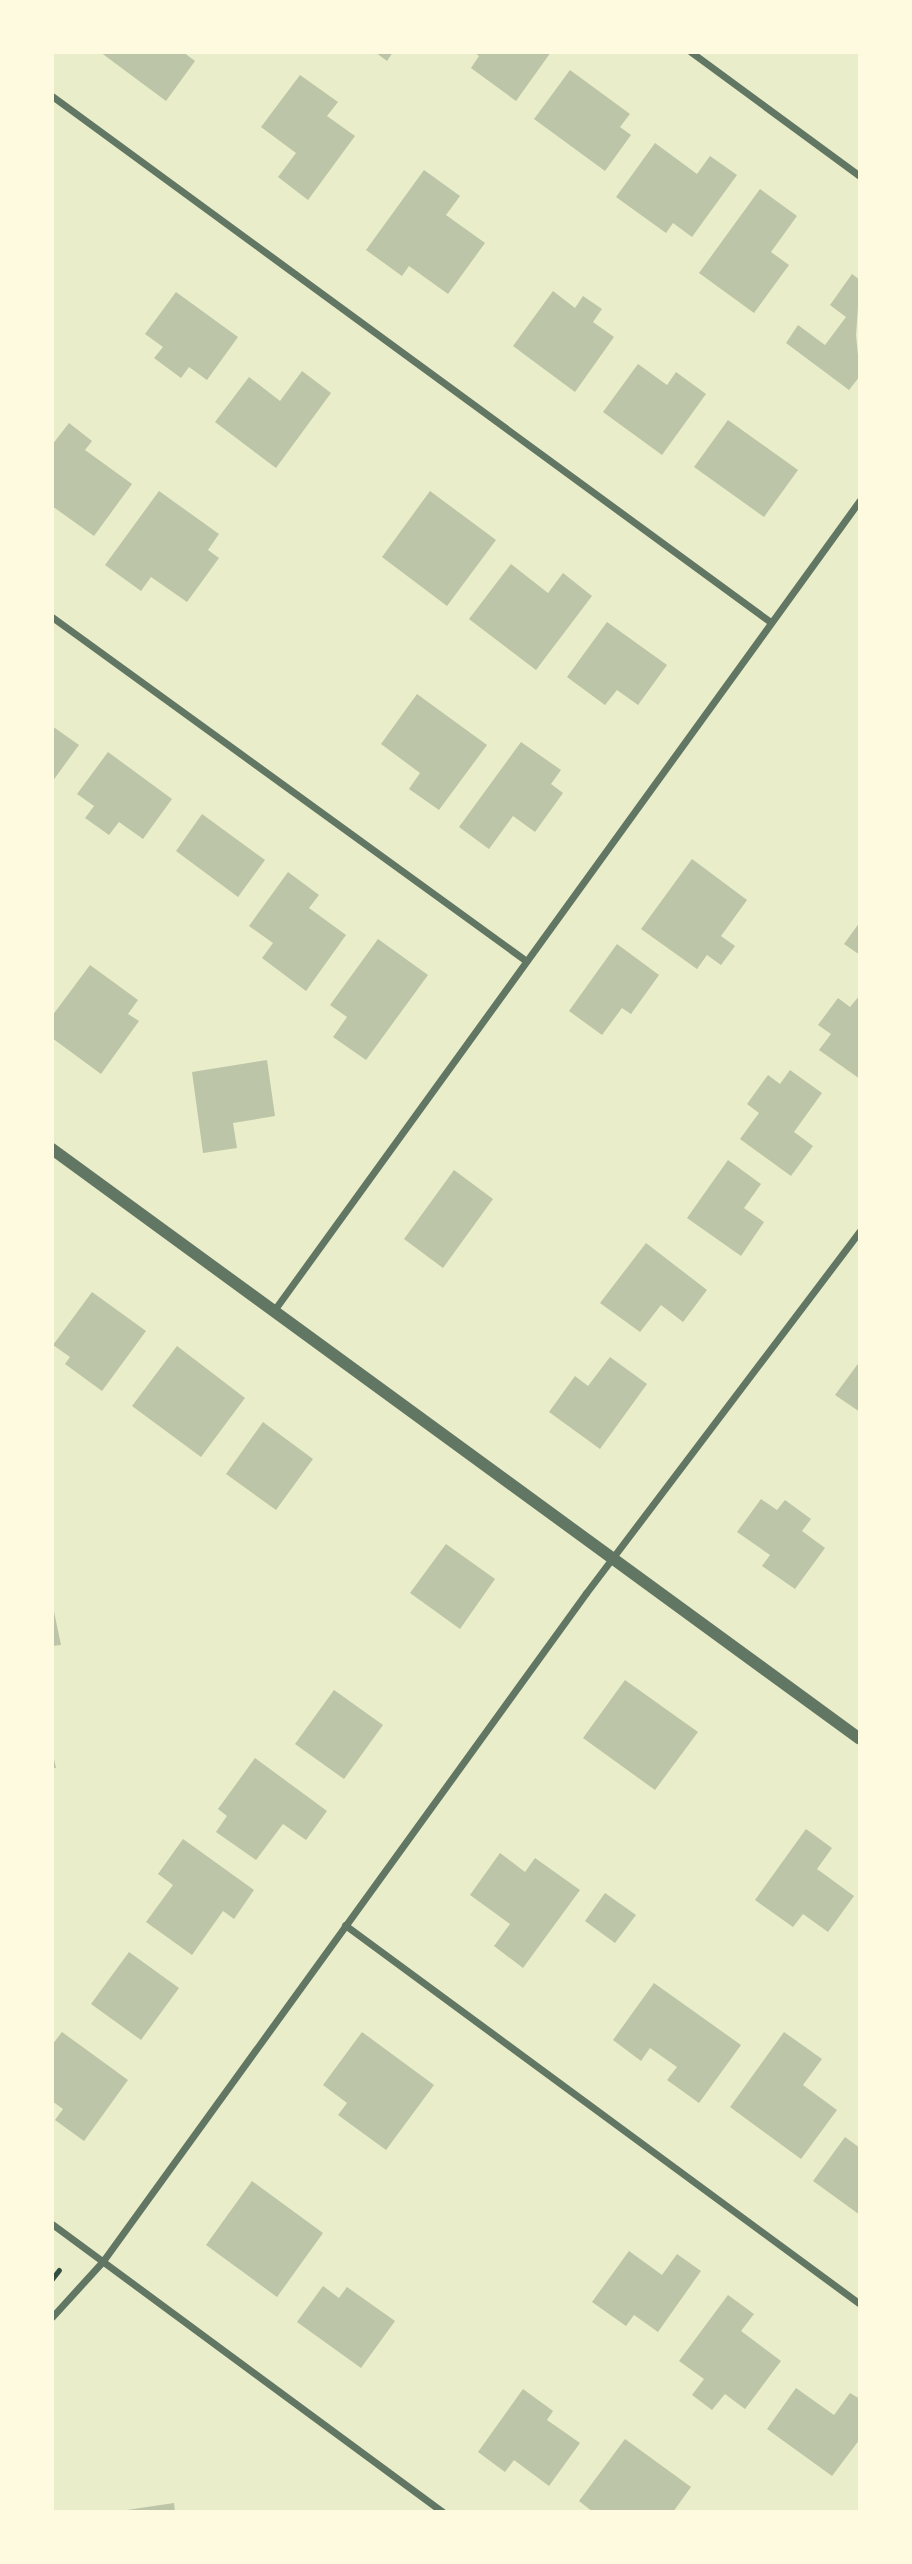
<!DOCTYPE html>
<style>
body{margin:0}
#map{position:relative;width:912px;height:2564px;overflow:hidden;background:#e9edc9;font-family:Rubik,sans-serif}
div>[style]{position:absolute}
[style*='--x']{left:calc(var(--x)*1px);top:calc(var(--y)*1px);width:calc(var(--w)*1px);rotate:calc(var(--a)*1deg)}
.building>*{inset:0;background:#bcc5a7}
.path>*{height:4.5px;margin:-2.25px;padding:0 2.25px;transform-origin:2.25px;border-radius:2.25px;background:#344e41}
.minor>*{height:7px;margin:-3.5px;padding:0 3.5px;transform-origin:3.5px;border-radius:3.5px;background:#617663}
.tertiary>*{height:12px;margin:-6px;padding:0 6px;transform-origin:6px;border-radius:6px;background:#617663}
span{translate:-50% -50%;white-space:nowrap;text-align:center;line-height:1.15;-webkit-text-stroke:6px #fefae0;paint-order:stroke}
.frame{position:absolute;inset:0;border:54px solid #fefae0;pointer-events:none}
</style>
<div id="map">
<div class="building">
<div style="clip-path:polygon(100px 52px,183px 52px,195px 61px,166px 101px)"></div>
<div style="clip-path:polygon(375px 52px,393px 52px,387px 61px)"></div>
<div style="clip-path:polygon(474px 52px,551px 52px,516px 101px,471px 68px,479px 56px)"></div>
<div style="clip-path:polygon(570px 70px,630px 114px,620px 127px,631px 135px,605px 171px,534px 119px)"></div>
<div style="clip-path:polygon(300px 75px,338px 102px,327px 116px,355px 136px,308px 200px,278px 177px,296px 153px,261px 127px)"></div>
<div style="clip-path:polygon(655px 143px,697px 174px,710px 156px,737px 175px,692px 237px,673px 223px,666px 233px,616px 197px)"></div>
<div style="clip-path:polygon(424px 170px,460px 196px,446px 215px,485px 243px,448px 294px,409px 266px,402px 276px,366px 250px)"></div>
<div style="clip-path:polygon(760px 189px,797px 216px,771px 252px,789px 265px,754px 313px,699px 273px)"></div>
<div style="clip-path:polygon(852px 274px,860px 280px,856px 335px,860px 376px,849px 390px,786px 343px,798px 325px,825px 345px,846px 317px,830px 305px)"></div>
<div style="clip-path:polygon(553px 291px,575px 308px,583px 296px,602px 309px,593px 322px,614px 337px,575px 392px,513px 346px)"></div>
<div style="clip-path:polygon(176px 292px,238px 337px,207px 380px,189px 367px,181px 378px,154px 358px,163px 347px,145px 334px)"></div>
<div style="clip-path:polygon(638px 364px,667px 385px,676px 372px,706px 394px,662px 455px,603px 412px)"></div>
<div style="clip-path:polygon(302px 371px,331px 393px,276px 468px,215px 422px,249px 377px,280px 401px)"></div>
<div style="clip-path:polygon(728px 420px,798px 470px,764px 517px,694px 467px)"></div>
<div style="clip-path:polygon(69px 423px,92px 441px,85px 450px,132px 484px,94px 536px,52px 506px,52px 445px)"></div>
<div style="clip-path:polygon(159px 491px,219px 534px,208px 550px,219px 558px,187px 602px,151px 577px,141px 591px,105px 565px)"></div>
<div style="clip-path:polygon(430px 491px,496px 540px,447px 606px,382px 557px)"></div>
<div style="clip-path:polygon(511px 564px,548px 593px,563px 573px,592px 596px,536px 670px,469px 619px)"></div>
<div style="clip-path:polygon(607px 622px,667px 665px,638px 705px,617px 690px,605px 705px,567px 677px)"></div>
<div style="clip-path:polygon(417px 694px,487px 745px,439px 810px,409px 789px,420px 773px,381px 744px)"></div>
<div style="clip-path:polygon(52px 726px,79px 745px,52px 782px)"></div>
<div style="clip-path:polygon(521px 742px,561px 770px,551px 784px,563px 793px,535px 832px,513px 816px,489px 849px,459px 827px)"></div>
<div style="clip-path:polygon(108px 752px,172px 799px,143px 839px,119px 822px,109px 835px,85px 818px,94px 806px,77px 794px)"></div>
<div style="clip-path:polygon(202px 814px,265px 860px,238px 897px,176px 851px)"></div>
<div style="clip-path:polygon(692px 859px,747px 900px,721px 936px,735px 946px,721px 965px,707px 955px,697px 969px,641px 929px)"></div>
<div style="clip-path:polygon(288px 872px,319px 895px,309px 908px,346px 935px,306px 991px,262px 958px,273px 943px,249px 926px)"></div>
<div style="clip-path:polygon(860px 922px,860px 955px,844px 944px)"></div>
<div style="clip-path:polygon(378px 939px,428px 975px,366px 1060px,333px 1037px,347px 1017px,330px 1005px)"></div>
<div style="clip-path:polygon(617px 944px,659px 975px,631px 1014px,622px 1008px,602px 1035px,569px 1011px)"></div>
<div style="clip-path:polygon(90px 965px,138px 1000px,128px 1014px,139px 1021px,101px 1074px,52px 1038px,52px 1016px)"></div>
<div style="clip-path:polygon(860px 995px,860px 1079px,819px 1050px,831px 1034px,818px 1025px,838px 998px,850px 1007px)"></div>
<div style="clip-path:polygon(267px 1060px,275px 1116px,233px 1123px,237px 1148px,203px 1153px,192px 1072px)"></div>
<div style="clip-path:polygon(790px 1070px,822px 1093px,794px 1132px,813px 1146px,791px 1176px,740px 1139px,759px 1113px,747px 1104px,768px 1075px,780px 1084px)"></div>
<div style="clip-path:polygon(728px 1160px,761px 1184px,744px 1208px,764px 1222px,741px 1256px,687px 1218px)"></div>
<div style="clip-path:polygon(454px 1170px,493px 1199px,443px 1268px,404px 1239px)"></div>
<div style="clip-path:polygon(646px 1243px,707px 1290px,683px 1322px,661px 1305px,640px 1332px,600px 1303px)"></div>
<div style="clip-path:polygon(92px 1292px,146px 1331px,102px 1391px,65px 1364px,70px 1357px,53px 1345px)"></div>
<div style="clip-path:polygon(177px 1346px,245px 1398px,201px 1457px,132px 1406px)"></div>
<div style="clip-path:polygon(610px 1357px,647px 1384px,600px 1449px,549px 1412px,575px 1376px,588px 1386px)"></div>
<div style="clip-path:polygon(860px 1361px,860px 1412px,835px 1395px)"></div>
<div style="clip-path:polygon(263px 1422px,313px 1459px,276px 1510px,226px 1474px)"></div>
<div style="clip-path:polygon(761px 1499px,777px 1510px,785px 1500px,811px 1519px,802px 1531px,825px 1548px,795px 1589px,762px 1566px,770px 1555px,737px 1532px)"></div>
<div style="clip-path:polygon(446px 1544px,495px 1579px,460px 1629px,410px 1593px)"></div>
<div style="clip-path:polygon(52px 1602px,61px 1645px,52px 1646px)"></div>
<div style="clip-path:polygon(625px 1680px,698px 1732px,655px 1790px,583px 1738px)"></div>
<div style="clip-path:polygon(334px 1690px,383px 1725px,344px 1779px,295px 1744px)"></div>
<div style="clip-path:polygon(52px 1751px,56px 1768px,52px 1768px)"></div>
<div style="clip-path:polygon(255px 1758px,327px 1811px,306px 1840px,283px 1824px,256px 1860px,216px 1832px,227px 1816px,218px 1809px)"></div>
<div style="clip-path:polygon(806px 1829px,832px 1848px,817px 1869px,854px 1896px,828px 1932px,803px 1914px,793px 1927px,755px 1900px)"></div>
<div style="clip-path:polygon(183px 1839px,254px 1890px,234px 1919px,223px 1911px,192px 1955px,146px 1922px,173px 1885px,158px 1874px)"></div>
<div style="clip-path:polygon(500px 1853px,525px 1872px,535px 1858px,580px 1890px,523px 1968px,494px 1946px,510px 1924px,470px 1895px)"></div>
<div style="clip-path:polygon(605px 1893px,636px 1915px,615px 1943px,585px 1921px)"></div>
<div style="clip-path:polygon(129px 1952px,179px 1988px,141px 2040px,91px 2004px)"></div>
<div style="clip-path:polygon(654px 1983px,741px 2045px,699px 2103px,667px 2080px,677px 2067px,650px 2048px,641px 2061px,613px 2040px)"></div>
<div style="clip-path:polygon(62px 2032px,128px 2080px,84px 2141px,55px 2120px,63px 2109px,52px 2101px,52px 2045px)"></div>
<div style="clip-path:polygon(362px 2032px,434px 2085px,386px 2150px,338px 2115px,347px 2103px,323px 2085px)"></div>
<div style="clip-path:polygon(784px 2032px,822px 2059px,803px 2085px,837px 2110px,801px 2159px,730px 2107px)"></div>
<div style="clip-path:polygon(845px 2137px,860px 2148px,860px 2215px,813px 2181px)"></div>
<div style="clip-path:polygon(252px 2181px,323px 2233px,277px 2297px,206px 2245px)"></div>
<div style="clip-path:polygon(629px 2251px,662px 2275px,677px 2254px,701px 2271px,658px 2332px,634px 2315px,626px 2326px,592px 2302px)"></div>
<div style="clip-path:polygon(323px 2286px,339px 2298px,347px 2287px,395px 2321px,361px 2368px,297px 2322px)"></div>
<div style="clip-path:polygon(728px 2295px,754px 2314px,741px 2331px,781px 2361px,745px 2409px,725px 2394px,712px 2410px,692px 2395px,704px 2379px,679px 2361px)"></div>
<div style="clip-path:polygon(796px 2388px,834px 2415px,850px 2393px,860px 2399px,860px 2439px,832px 2476px,767px 2429px)"></div>
<div style="clip-path:polygon(523px 2389px,553px 2411px,547px 2420px,580px 2443px,549px 2486px,514px 2460px,505px 2472px,478px 2452px)"></div>
<div style="clip-path:polygon(625px 2439px,691px 2487px,673px 2512px,593px 2512px,579px 2501px)"></div>
<div style="clip-path:polygon(174px 2503px,175px 2512px,127px 2512px,127px 2510px)"></div>
</div>
<div class="path">
<div style="--x:52;--y:2279;--w:11;--a:-52"></div>
</div>
<div class="minor">
<div style="--x:691;--y:52;--w:210;--a:36.3"></div>
<div style="--x:52;--y:96;--w:889;--a:36.21"></div>
<div style="--x:52;--y:617;--w:584;--a:35.95"></div>
<div style="--x:275;--y:1309;--w:998;--a:-54.13"></div>
<div style="--x:345;--y:1925;--w:639;--a:36.35"></div>
<div style="--x:52;--y:2224;--w:486;--a:36.4"></div>
<div style="--x:52;--y:2317;--w:76;--a:-47.7"></div>
<div style="--x:103;--y:2261;--w:824;--a:-54.13"></div>
<div style="--x:586;--y:1593;--w:454;--a:-52.9"></div>
</div>
<div class="tertiary">
<div style="--x:52;--y:1149;--w:1000;--a:36.14"></div>
</div>
<div class="frame"></div>
</div>
